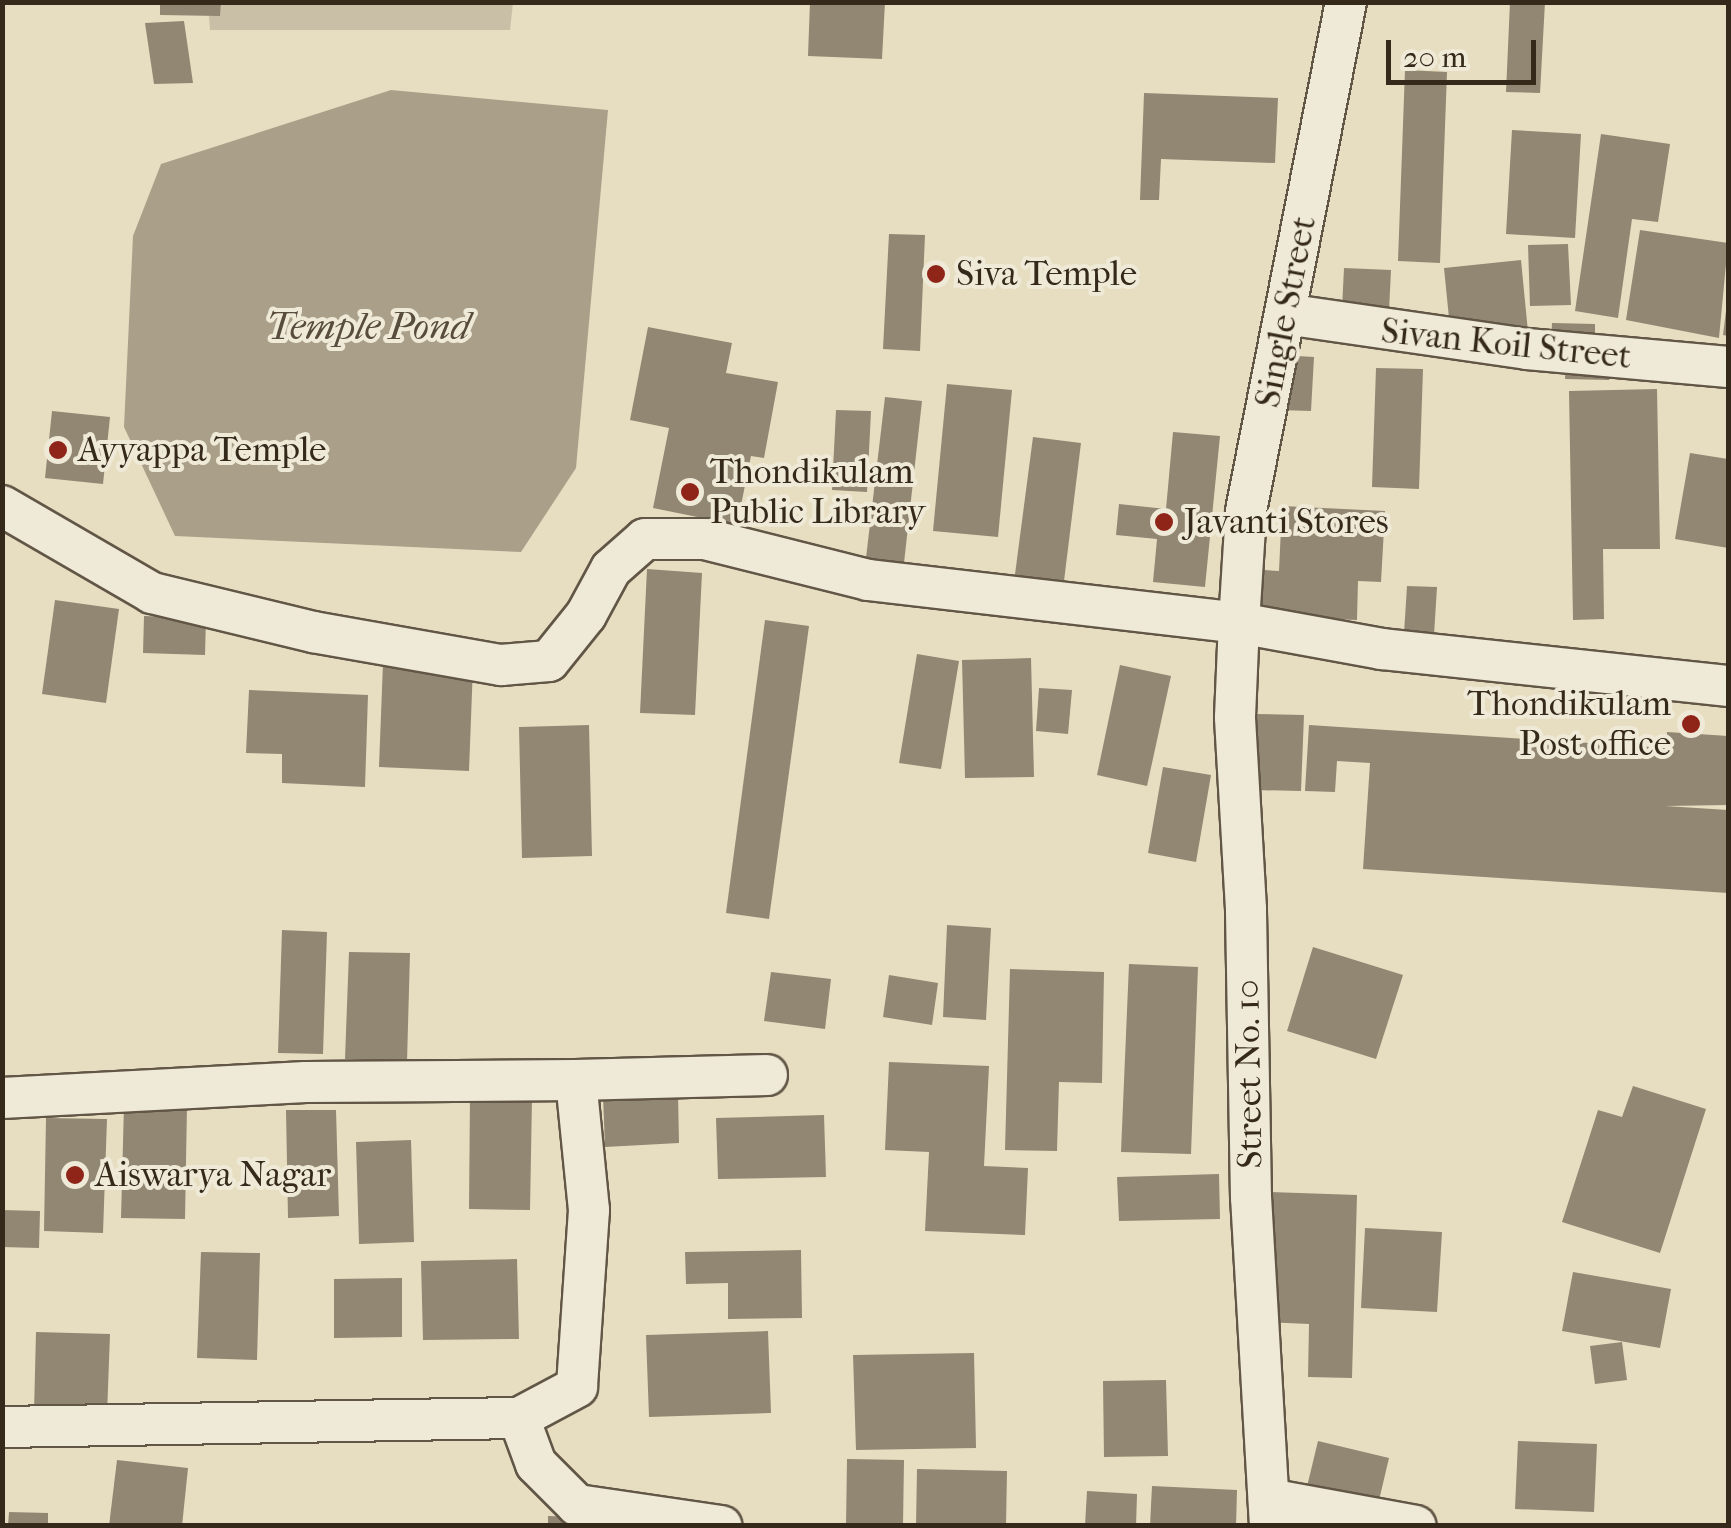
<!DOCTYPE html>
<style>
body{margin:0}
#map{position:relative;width:1731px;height:1528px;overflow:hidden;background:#e7dec2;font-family:"IM FELL French Canon",serif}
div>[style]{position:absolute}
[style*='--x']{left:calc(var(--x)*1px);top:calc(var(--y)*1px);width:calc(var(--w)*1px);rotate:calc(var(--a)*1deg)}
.green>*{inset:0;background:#c9bfa6}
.water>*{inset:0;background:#aaa08a}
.building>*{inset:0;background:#928772}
.roads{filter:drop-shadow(2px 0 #625646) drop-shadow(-2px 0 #625646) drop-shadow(0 2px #625646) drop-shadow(0 -2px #625646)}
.street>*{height:40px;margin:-20px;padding:0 20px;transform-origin:20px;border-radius:20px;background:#efead7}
.dots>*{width:28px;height:28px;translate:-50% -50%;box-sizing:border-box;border:5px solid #efead7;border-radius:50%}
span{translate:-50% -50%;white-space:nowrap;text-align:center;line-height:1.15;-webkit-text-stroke:8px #efead7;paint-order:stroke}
.poi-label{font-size:35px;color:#35291c}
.left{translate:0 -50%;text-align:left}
.right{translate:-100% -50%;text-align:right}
.street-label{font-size:35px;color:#35291c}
.water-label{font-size:38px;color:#584d3d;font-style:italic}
.frame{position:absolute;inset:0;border:5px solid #35291c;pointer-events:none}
.scale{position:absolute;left:1386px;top:40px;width:150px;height:45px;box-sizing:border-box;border:5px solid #35291c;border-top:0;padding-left:12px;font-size:30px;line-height:35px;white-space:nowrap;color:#35291c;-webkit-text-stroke:8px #efead7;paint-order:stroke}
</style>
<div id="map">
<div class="green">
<div style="clip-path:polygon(208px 3px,513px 3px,510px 30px,210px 30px)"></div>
</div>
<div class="water">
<div style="clip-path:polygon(391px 90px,608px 110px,576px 468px,521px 552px,175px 536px,124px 427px,133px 236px,161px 164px)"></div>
</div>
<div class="building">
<div style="clip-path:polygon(160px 2px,221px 2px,220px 16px,160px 15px)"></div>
<div style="clip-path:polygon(810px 2px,885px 2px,882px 59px,808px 56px)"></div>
<div style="clip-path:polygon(1510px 2px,1545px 2px,1540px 93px,1506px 92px)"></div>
<div style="clip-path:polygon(184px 21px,193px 83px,154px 84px,145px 23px)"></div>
<div style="clip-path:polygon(1405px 70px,1447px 72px,1440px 263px,1398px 261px)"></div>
<div style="clip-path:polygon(1144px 93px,1278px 98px,1275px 163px,1161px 159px,1159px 200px,1140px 200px)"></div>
<div style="clip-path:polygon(1512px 130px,1581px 134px,1575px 238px,1506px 234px)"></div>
<div style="clip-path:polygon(1601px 134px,1670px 144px,1658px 222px,1632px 219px,1618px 318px,1575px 311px)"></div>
<div style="clip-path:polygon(1640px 230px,1728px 243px,1719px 338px,1626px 320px)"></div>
<div style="clip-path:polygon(889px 234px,925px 235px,920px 351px,883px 349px)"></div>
<div style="clip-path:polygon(1568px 244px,1571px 305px,1530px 306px,1528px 245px)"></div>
<div style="clip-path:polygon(1521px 260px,1528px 332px,1450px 328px,1444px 268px)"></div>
<div style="clip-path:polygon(1344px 268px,1391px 270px,1389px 311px,1342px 309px)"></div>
<div style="clip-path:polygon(1726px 311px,1728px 311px,1728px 336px,1723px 335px)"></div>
<div style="clip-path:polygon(1552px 323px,1595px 324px,1595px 344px,1551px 342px)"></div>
<div style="clip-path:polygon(648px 327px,732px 343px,726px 373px,778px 382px,764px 458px,751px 456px,737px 525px,653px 508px,669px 428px,630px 420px)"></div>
<div style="clip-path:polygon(1280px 355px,1314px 357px,1311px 411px,1278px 410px)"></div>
<div style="clip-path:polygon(1566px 359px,1610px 360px,1609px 380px,1565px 379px)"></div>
<div style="clip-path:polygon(1376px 368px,1423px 369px,1419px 489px,1372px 487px)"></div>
<div style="clip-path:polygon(947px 384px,1012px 390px,998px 537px,933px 531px)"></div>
<div style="clip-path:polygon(1657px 389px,1660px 549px,1603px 549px,1604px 619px,1573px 620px,1569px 391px)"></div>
<div style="clip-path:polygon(885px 397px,922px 401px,904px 563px,866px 558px)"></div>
<div style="clip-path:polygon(836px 410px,871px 411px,867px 492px,832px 490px)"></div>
<div style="clip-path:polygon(52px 411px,110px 417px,103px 484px,45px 478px)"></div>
<div style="clip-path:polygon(1173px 432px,1220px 436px,1205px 587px,1153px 582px,1157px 539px,1116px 535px,1119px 504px,1166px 509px)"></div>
<div style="clip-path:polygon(1033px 437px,1081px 443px,1063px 589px,1014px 582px)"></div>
<div style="clip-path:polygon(1690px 453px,1728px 459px,1728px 548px,1675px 539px)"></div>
<div style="clip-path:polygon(1282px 506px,1385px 511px,1381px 582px,1358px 581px,1357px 620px,1244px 615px,1246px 569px,1279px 571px)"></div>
<div style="clip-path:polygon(647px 569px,702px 573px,695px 715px,640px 713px)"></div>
<div style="clip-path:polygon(1407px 586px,1437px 587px,1433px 651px,1403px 649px)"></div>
<div style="clip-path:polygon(55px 600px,119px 609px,106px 703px,42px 694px)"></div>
<div style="clip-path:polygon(144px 616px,206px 618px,205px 655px,143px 653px)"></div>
<div style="clip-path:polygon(765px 620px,809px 626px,769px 919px,726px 913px)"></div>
<div style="clip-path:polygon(917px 654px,959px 661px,941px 769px,899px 763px)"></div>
<div style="clip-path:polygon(1031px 658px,1034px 777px,965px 778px,962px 660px)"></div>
<div style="clip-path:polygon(383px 663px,473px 666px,469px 771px,379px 767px)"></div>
<div style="clip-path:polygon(1120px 665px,1171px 676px,1147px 786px,1097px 775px)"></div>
<div style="clip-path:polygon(1039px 688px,1072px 690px,1068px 734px,1036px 731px)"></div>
<div style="clip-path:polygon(249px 690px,368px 695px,365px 787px,282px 783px,282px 754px,246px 753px)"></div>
<div style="clip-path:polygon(1256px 714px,1304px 715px,1301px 791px,1254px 790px)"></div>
<div style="clip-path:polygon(589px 725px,592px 856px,522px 858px,519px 727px)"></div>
<div style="clip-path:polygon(1309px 725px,1666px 748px,1667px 732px,1728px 736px,1728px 805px,1665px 806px,1728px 810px,1728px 893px,1363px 869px,1370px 763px,1337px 761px,1335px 792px,1305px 791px)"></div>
<div style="clip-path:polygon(1163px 767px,1211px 775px,1196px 862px,1148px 853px)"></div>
<div style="clip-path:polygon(947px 925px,991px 928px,986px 1020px,943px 1017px)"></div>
<div style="clip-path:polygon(282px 930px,327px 932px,323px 1054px,278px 1053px)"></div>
<div style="clip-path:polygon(1313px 947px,1403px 975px,1376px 1059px,1287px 1031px)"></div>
<div style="clip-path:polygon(349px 952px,410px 953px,407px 1062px,345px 1059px)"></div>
<div style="clip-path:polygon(1129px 964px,1198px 967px,1191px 1154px,1121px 1152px)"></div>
<div style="clip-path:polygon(1010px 969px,1104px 972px,1102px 1083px,1059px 1082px,1057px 1151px,1005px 1150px)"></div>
<div style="clip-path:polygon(771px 972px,831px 979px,825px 1029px,764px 1021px)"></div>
<div style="clip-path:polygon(889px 975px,938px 983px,932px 1025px,883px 1017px)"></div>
<div style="clip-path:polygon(889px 1062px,989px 1066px,984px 1166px,1028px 1168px,1025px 1235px,925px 1231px,929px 1152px,885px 1150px)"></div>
<div style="clip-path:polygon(1633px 1086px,1706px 1109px,1660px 1253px,1562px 1222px,1598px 1110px,1622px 1117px)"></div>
<div style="clip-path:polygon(678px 1094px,679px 1143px,605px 1147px,603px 1096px)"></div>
<div style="clip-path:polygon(470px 1096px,532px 1097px,530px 1210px,469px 1209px)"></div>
<div style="clip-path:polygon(124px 1105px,187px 1105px,185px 1219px,121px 1218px)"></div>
<div style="clip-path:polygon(286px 1110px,336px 1110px,339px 1216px,288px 1218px)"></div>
<div style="clip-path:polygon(824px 1115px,826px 1177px,718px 1179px,716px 1118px)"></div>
<div style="clip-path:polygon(46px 1118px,107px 1119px,103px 1233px,44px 1231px)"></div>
<div style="clip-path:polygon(411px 1140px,414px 1242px,359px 1244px,356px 1142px)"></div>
<div style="clip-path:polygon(1219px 1174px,1220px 1219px,1119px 1221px,1117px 1177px)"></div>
<div style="clip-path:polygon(1267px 1192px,1357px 1195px,1352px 1378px,1308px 1377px,1309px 1324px,1264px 1322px)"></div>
<div style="clip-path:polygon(2px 1210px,40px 1211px,39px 1248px,2px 1247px)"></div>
<div style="clip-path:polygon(1365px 1228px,1442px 1232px,1437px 1312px,1361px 1308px)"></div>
<div style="clip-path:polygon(801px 1250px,802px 1318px,728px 1319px,728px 1283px,686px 1284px,685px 1252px)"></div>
<div style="clip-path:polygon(201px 1252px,260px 1253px,257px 1360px,197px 1358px)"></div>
<div style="clip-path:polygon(517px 1259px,519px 1339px,423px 1340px,421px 1261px)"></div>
<div style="clip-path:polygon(1573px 1272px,1671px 1289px,1660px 1348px,1562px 1331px)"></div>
<div style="clip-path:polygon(402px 1278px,402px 1337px,334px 1338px,334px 1279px)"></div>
<div style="clip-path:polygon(768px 1331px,771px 1413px,649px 1417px,646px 1335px)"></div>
<div style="clip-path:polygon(36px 1332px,110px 1334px,107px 1415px,34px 1412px)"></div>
<div style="clip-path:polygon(1622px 1342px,1627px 1380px,1595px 1384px,1590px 1346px)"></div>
<div style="clip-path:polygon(974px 1353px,976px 1448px,856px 1450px,853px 1355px)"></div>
<div style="clip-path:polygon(1166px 1380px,1168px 1456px,1104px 1457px,1103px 1381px)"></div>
<div style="clip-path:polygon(1318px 1441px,1389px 1458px,1376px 1513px,1305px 1495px)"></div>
<div style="clip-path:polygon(1518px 1441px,1597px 1444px,1594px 1512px,1515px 1509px)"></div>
<div style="clip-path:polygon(847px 1459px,904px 1460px,903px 1526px,846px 1526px)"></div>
<div style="clip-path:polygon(117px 1460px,188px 1468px,182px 1526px,109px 1526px)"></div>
<div style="clip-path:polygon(917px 1469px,1007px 1471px,1006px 1526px,916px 1526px)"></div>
<div style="clip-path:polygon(1152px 1486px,1237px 1490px,1236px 1526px,1150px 1526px)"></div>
<div style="clip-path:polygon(1087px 1491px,1137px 1494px,1136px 1526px,1085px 1526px)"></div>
<div style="clip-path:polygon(9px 1512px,48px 1513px,48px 1526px,8px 1526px)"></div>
<div style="clip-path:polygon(548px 1516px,627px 1519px,627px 1526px,548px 1526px)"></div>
</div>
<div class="roads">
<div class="street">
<div style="--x:1285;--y:314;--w:245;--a:8.2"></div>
<div style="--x:1527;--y:349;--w:202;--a:5.1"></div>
<div style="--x:2;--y:506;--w:173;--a:30.1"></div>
<div style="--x:152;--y:593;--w:166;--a:13.6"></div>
<div style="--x:313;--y:632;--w:191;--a:10"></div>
<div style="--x:501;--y:665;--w:48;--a:-4.8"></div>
<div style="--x:549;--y:661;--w:59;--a:-51.2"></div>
<div style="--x:586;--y:615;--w:52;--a:-61.5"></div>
<div style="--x:611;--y:569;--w:45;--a:-41.4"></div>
<div style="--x:645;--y:539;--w:60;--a:0"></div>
<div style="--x:705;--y:539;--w:168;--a:14.1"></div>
<div style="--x:868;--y:580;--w:373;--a:6.6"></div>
<div style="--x:1239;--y:623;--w:145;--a:10.3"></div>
<div style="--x:1382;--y:649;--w:348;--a:6.1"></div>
<div style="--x:576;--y:1080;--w:191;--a:-1.5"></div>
<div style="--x:2;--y:1098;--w:304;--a:-3"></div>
<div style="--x:306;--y:1082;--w:270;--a:-0.4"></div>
<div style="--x:576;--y:1080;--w:131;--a:84.3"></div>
<div style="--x:589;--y:1210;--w:177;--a:93.9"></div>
<div style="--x:577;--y:1387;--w:66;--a:151.9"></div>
<div style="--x:2;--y:1427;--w:517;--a:-1"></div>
<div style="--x:519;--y:1418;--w:49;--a:69.7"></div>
<div style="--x:536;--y:1464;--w:58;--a:45"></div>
<div style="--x:577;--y:1505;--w:146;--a:8.3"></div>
<div style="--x:1269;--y:1499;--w:149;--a:10.4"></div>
<div style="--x:1270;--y:1526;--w:329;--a:-93.3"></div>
<div style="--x:1251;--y:1198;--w:289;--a:-91"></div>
<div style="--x:1246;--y:909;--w:192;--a:-93.3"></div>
<div style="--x:1235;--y:717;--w:94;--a:-87.6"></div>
<div style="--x:1239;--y:623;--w:112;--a:-86.4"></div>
<div style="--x:1246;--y:511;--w:519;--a:-78.89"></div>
</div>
</div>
<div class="dots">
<div style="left:936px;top:274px;background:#8f2418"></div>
<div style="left:58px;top:450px;background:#8f2418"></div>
<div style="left:690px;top:492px;background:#8f2418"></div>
<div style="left:1164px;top:522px;background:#8f2418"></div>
<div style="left:1691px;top:724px;background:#8f2418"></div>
<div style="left:75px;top:1175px;background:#8f2418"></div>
</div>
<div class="poi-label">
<span class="left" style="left:956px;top:274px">Siva Temple</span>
<span class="left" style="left:78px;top:450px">Ayyappa Temple</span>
<span class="left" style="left:710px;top:492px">Thondikulam<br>Public Library</span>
<span class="left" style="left:1184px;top:522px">Javanti Stores</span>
<span class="right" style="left:1671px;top:724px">Thondikulam<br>Post office</span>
<span class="left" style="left:95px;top:1175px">Aiswarya Nagar</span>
</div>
<div class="street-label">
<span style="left:1286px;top:312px;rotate:-79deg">Single Street</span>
<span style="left:1506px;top:344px;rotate:6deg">Sivan Koil Street</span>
<span style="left:1249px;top:1074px;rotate:-91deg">Street No. 10</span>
</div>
<div class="water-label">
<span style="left:368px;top:327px">Temple Pond</span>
</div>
<div class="frame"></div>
<div class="scale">20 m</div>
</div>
